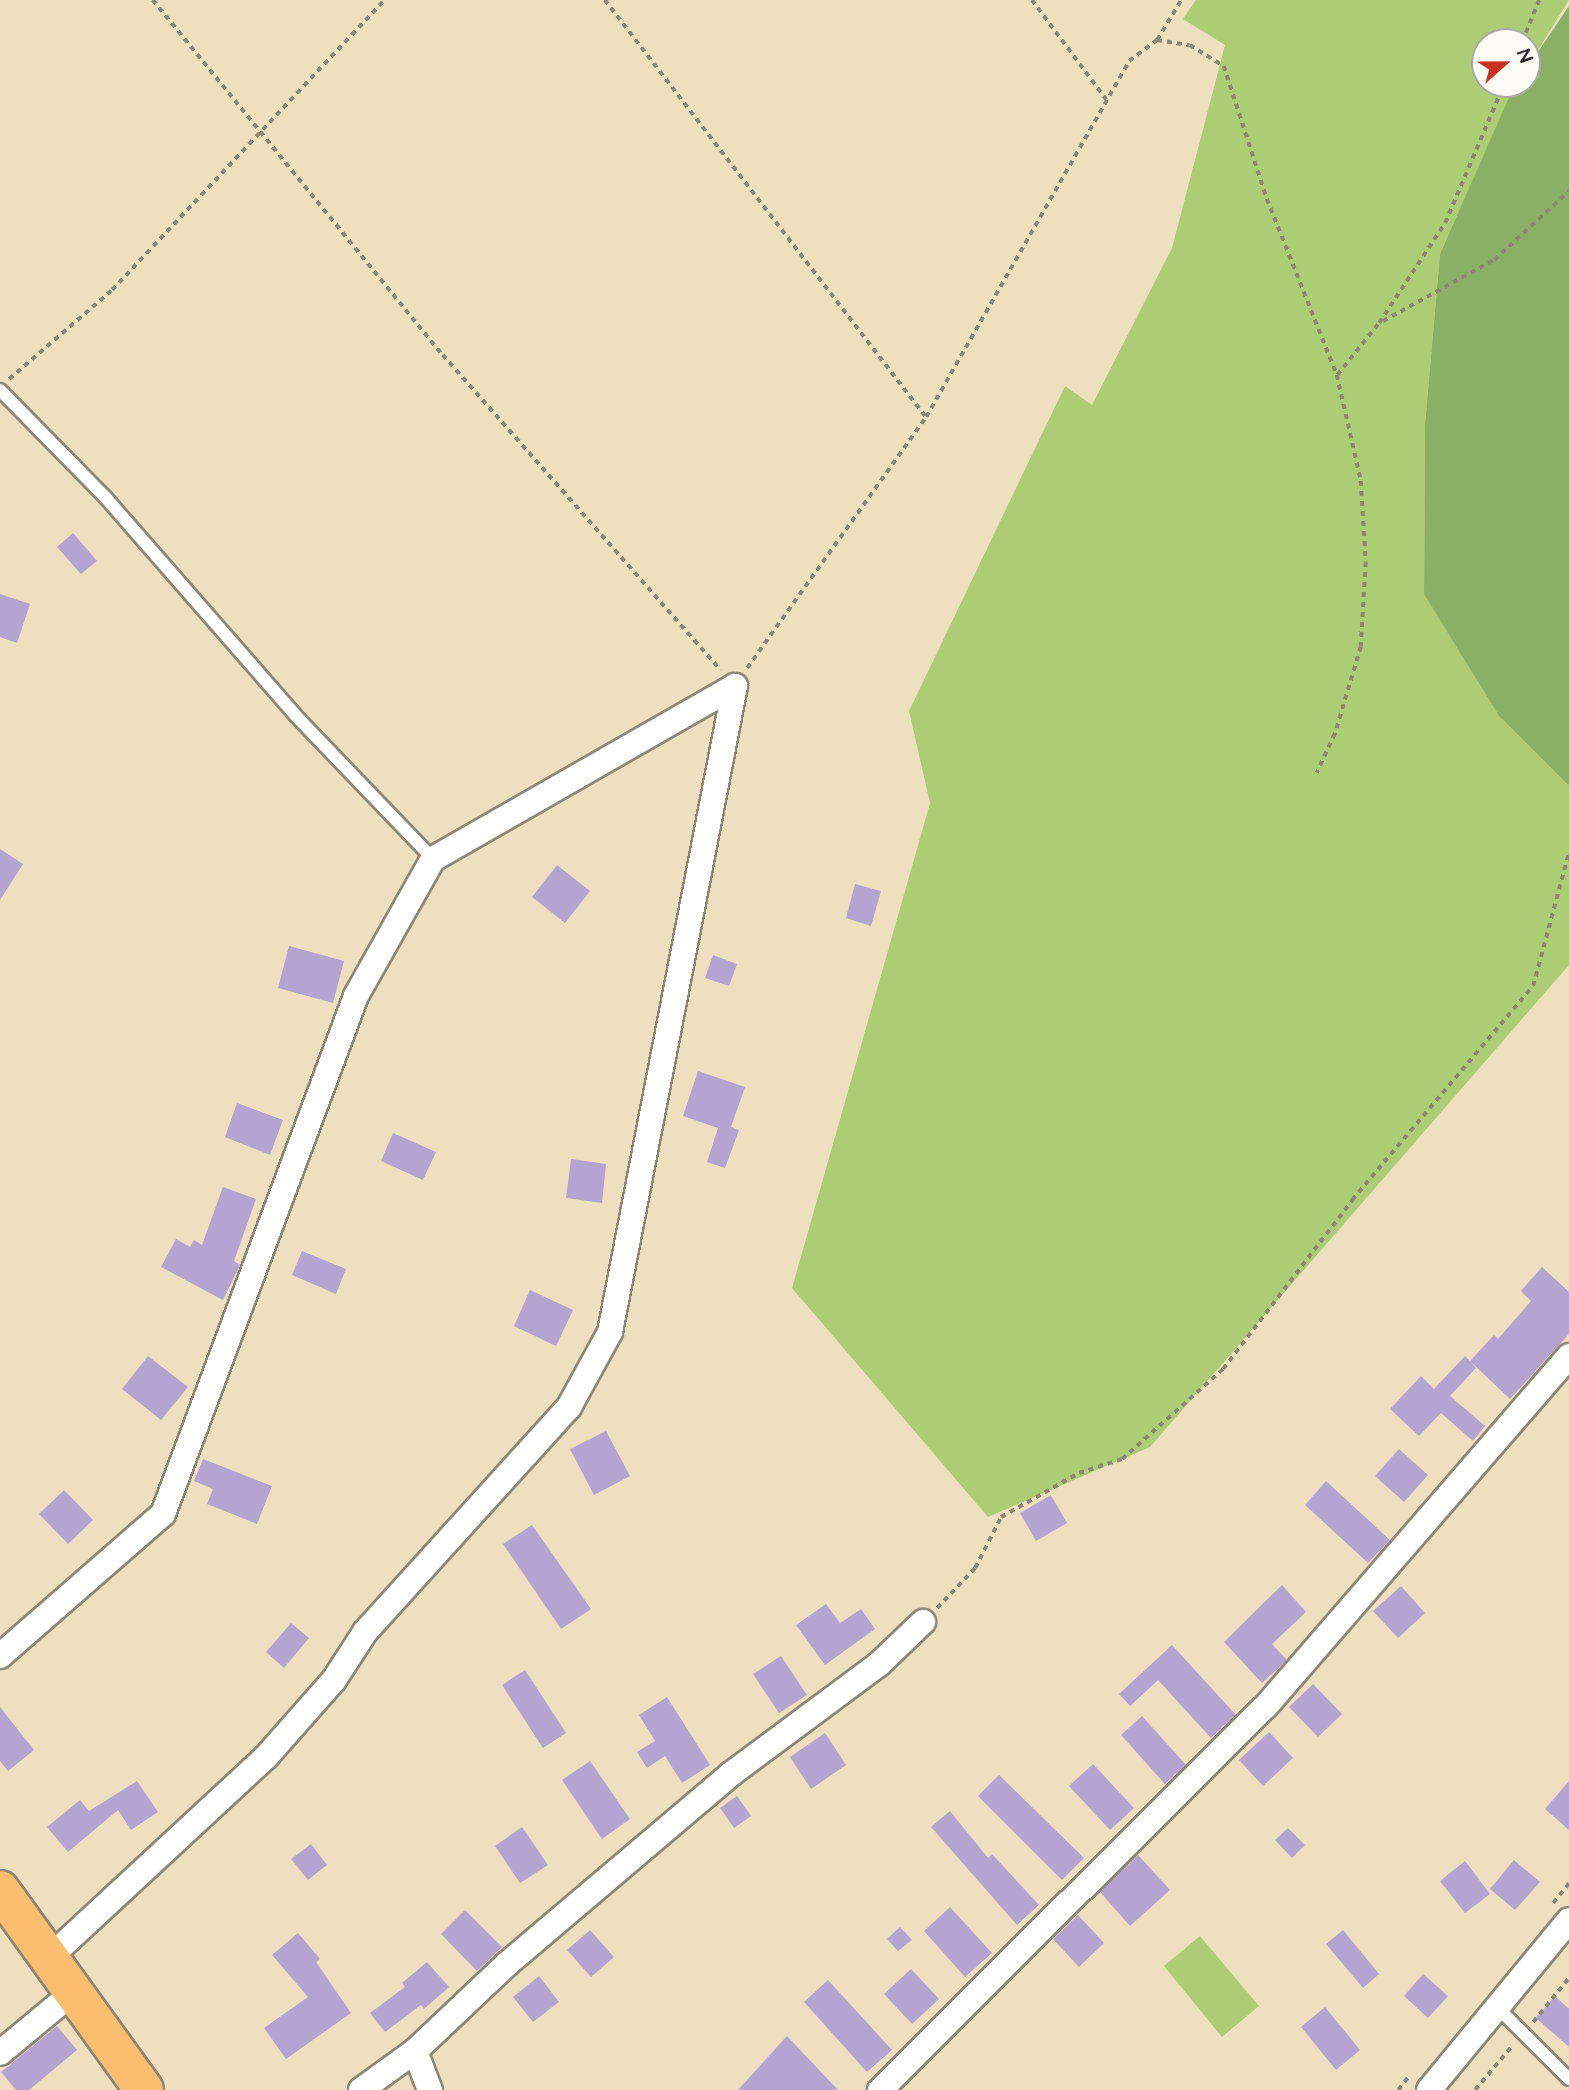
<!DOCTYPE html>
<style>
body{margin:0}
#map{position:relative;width:1569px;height:2090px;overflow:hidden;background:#eee0bf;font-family:"Architects Daughter",sans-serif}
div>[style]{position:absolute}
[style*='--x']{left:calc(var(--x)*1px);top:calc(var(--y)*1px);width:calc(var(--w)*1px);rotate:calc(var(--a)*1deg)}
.green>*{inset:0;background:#adcd74}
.forest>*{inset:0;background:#8ab066}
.building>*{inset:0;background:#b6a3d1}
.path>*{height:3.5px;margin-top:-1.75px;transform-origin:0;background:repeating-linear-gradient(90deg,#8c8675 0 5px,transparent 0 10px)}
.roads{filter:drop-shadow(2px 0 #8c8675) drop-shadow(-2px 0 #8c8675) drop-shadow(0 2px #8c8675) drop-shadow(0 -2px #8c8675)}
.lane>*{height:12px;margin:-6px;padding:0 6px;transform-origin:6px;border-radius:6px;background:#fff}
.street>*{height:24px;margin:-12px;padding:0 12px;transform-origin:12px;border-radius:12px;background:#fff}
.primary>*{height:38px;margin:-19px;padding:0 19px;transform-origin:19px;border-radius:19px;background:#fbbe6e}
span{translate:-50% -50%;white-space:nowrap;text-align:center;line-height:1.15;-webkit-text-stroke:5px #fdfcf7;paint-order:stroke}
.north{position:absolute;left:1471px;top:28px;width:70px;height:70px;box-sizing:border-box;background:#fdfcf7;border:2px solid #a9a8a5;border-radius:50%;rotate:69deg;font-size:19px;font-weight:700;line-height:28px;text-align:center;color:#2b2b2b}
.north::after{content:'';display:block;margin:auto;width:24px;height:32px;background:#c8321e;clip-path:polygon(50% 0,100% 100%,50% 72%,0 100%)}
</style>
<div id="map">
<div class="green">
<div style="clip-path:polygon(1196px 0,1569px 0,1527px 68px,1527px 42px,1485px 42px,1485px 84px,1516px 84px,1440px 254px,1425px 424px,1424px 593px,1499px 716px,1569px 786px,1569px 965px,1150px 1447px,988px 1517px,792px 1288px,930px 803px,909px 711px,1065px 386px,1092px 405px,1172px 248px,1225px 45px,1183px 19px)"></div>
<div style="clip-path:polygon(1200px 1936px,1259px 2006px,1222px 2037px,1164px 1966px)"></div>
</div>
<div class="forest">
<div style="clip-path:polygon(1569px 6px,1569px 786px,1499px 716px,1424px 594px,1425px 424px,1440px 254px,1514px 86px,1527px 84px,1527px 68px)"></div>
</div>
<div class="building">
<div style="clip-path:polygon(73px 533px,97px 561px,81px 574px,57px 547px)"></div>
<div style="clip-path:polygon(0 594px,30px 604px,17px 643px,0 637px)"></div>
<div style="clip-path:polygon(0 849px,23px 864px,0 900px)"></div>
<div style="clip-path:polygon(557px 865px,590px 891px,565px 923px,532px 897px)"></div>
<div style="clip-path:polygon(855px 884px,881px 891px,871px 926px,846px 918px)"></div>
<div style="clip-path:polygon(289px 946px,344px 961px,333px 1003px,278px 988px)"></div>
<div style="clip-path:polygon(713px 955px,737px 964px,729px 986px,705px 978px)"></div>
<div style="clip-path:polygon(698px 1071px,745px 1087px,731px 1127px,739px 1130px,725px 1168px,707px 1162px,718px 1128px,683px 1116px)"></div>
<div style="clip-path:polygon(237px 1103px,283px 1120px,270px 1155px,225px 1137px)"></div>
<div style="clip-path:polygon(393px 1133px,436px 1152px,423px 1180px,381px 1161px)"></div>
<div style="clip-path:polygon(571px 1159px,606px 1164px,602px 1203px,566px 1198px)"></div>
<div style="clip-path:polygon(223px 1187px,256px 1199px,234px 1261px,240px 1265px,223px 1300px,161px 1267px,176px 1239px,190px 1247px,194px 1240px,202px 1245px)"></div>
<div style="clip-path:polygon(302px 1251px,346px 1269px,336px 1294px,292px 1275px)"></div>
<div style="clip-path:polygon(1542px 1267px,1569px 1292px,1569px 1334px,1510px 1399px,1470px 1361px,1476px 1368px,1450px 1396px,1485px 1426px,1473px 1441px,1441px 1413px,1419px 1436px,1390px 1409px,1421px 1376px,1434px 1389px,1465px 1356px,1470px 1361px,1494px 1335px,1498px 1339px,1531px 1301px,1521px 1291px)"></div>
<div style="clip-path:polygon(530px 1290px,573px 1310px,556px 1346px,514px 1326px)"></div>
<div style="clip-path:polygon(148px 1356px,188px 1387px,161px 1420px,122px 1389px)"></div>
<div style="clip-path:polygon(606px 1431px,630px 1476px,594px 1495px,570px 1449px)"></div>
<div style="clip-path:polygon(1399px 1449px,1428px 1475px,1404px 1502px,1375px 1476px)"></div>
<div style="clip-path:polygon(203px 1459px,272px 1486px,257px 1524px,207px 1504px,213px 1489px,194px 1481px)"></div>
<div style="clip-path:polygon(1326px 1481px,1390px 1540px,1368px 1563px,1305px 1505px)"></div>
<div style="clip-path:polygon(64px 1490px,93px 1520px,68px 1544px,39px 1514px)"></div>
<div style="clip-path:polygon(1051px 1495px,1067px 1523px,1036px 1541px,1020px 1513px)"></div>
<div style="clip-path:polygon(532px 1525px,591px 1609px,561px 1629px,503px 1544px)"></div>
<div style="clip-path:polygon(1282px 1585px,1306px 1612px,1272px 1644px,1287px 1660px,1262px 1683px,1224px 1642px)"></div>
<div style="clip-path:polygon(1401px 1586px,1425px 1613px,1398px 1638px,1373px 1611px)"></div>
<div style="clip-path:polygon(826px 1604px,840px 1623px,861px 1609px,875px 1629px,825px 1665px,796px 1625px)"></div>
<div style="clip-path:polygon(291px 1623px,309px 1638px,284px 1668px,266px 1652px)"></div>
<div style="clip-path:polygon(1172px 1645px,1236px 1715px,1211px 1738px,1158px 1680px,1130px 1706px,1119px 1694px)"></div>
<div style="clip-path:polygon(781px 1656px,807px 1695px,779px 1713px,753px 1674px)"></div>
<div style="clip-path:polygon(525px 1670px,566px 1733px,543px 1748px,502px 1685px)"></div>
<div style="clip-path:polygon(1313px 1684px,1342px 1714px,1318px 1737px,1289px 1707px)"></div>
<div style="clip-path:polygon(667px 1697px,710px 1765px,682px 1783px,665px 1756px,647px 1768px,637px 1752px,655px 1741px,639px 1715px)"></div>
<div style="clip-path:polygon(0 1707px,34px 1750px,8px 1771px,0 1761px)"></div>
<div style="clip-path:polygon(1142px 1716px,1186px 1765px,1165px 1784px,1121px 1735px)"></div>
<div style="clip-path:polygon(1269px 1732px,1293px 1758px,1263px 1786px,1239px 1760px)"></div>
<div style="clip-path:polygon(825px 1733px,846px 1765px,811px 1789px,790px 1757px)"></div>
<div style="clip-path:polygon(590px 1761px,630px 1819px,602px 1839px,562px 1780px)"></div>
<div style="clip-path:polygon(1093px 1764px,1134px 1808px,1110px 1830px,1069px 1786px)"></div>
<div style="clip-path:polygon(999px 1775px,1084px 1858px,1062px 1880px,978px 1796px)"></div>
<div style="clip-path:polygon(137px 1781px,158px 1812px,131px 1830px,118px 1810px,68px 1852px,47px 1827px,80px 1800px,89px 1811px)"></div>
<div style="clip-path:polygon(1569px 1781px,1569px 1830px,1545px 1809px)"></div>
<div style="clip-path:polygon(737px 1796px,751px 1816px,734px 1828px,720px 1808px)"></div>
<div style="clip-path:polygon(950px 1811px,988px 1858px,992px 1854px,1039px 1905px,1017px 1925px,931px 1827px)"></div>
<div style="clip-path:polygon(522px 1827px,548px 1865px,520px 1883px,495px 1846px)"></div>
<div style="clip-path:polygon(1288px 1828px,1305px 1845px,1292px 1858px,1275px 1840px)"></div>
<div style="clip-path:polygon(311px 1844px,327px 1865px,308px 1880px,291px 1859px)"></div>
<div style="clip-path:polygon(1138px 1855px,1170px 1890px,1130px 1926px,1100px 1892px)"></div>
<div style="clip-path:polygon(1514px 1860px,1540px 1882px,1515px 1910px,1490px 1889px)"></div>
<div style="clip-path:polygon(1465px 1861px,1490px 1894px,1465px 1913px,1440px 1881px)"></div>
<div style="clip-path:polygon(950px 1907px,992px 1953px,965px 1977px,924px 1931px)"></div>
<div style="clip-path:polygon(465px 1910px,502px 1947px,477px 1971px,441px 1934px)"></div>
<div style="clip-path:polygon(1078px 1915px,1104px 1943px,1079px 1967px,1053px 1939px)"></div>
<div style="clip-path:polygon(900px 1927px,912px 1940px,898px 1951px,887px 1939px)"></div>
<div style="clip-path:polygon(590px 1930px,614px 1957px,591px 1977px,567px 1950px)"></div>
<div style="clip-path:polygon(1343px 1930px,1379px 1974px,1363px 1988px,1326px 1944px)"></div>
<div style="clip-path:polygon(298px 1933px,320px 1959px,316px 1962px,351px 2013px,286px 2059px,264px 2028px,308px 1997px,272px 1955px)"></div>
<div style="clip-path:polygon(427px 1962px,449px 1987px,424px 2009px,421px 2005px,385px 2032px,370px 2013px,405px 1987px,402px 1983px)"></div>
<div style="clip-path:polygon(911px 1969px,939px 1999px,912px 2024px,884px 1994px)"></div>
<div style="clip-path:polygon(1423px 1974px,1448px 1996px,1428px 2018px,1404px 1996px)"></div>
<div style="clip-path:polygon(539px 1976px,559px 2002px,533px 2022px,513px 1997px)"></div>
<div style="clip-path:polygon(828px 1980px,892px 2050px,867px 2072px,804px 2002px)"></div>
<div style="clip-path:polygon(1555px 1996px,1569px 2009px,1569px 2047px,1536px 2018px)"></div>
<div style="clip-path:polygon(1325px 2007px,1360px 2050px,1336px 2070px,1301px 2027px)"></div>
<div style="clip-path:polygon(57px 2026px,77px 2050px,29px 2090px,16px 2090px,1px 2072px)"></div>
<div style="clip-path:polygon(787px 2036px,838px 2090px,738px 2090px)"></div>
</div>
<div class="path">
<div style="--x:153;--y:0;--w:458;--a:50.8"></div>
<div style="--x:443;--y:355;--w:420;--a:48.6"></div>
<div style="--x:605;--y:0;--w:526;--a:52.41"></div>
<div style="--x:1032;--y:0;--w:124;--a:53.2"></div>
<div style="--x:1157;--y:40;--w:33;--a:9"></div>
<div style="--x:1190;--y:45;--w:40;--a:32"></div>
<div style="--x:1224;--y:66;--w:140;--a:72.1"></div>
<div style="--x:1267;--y:199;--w:189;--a:68.3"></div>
<div style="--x:1337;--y:375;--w:109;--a:77.2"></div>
<div style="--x:1361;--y:481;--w:81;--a:86.5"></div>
<div style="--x:1366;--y:562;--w:85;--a:93.4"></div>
<div style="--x:1361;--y:647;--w:91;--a:106.6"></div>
<div style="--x:1335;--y:734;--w:43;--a:114.8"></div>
<div style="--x:1522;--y:42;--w:45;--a:-68"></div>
<div style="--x:1383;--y:321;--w:127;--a:-28.8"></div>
<div style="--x:1494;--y:260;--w:102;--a:-42.6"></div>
<div style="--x:1337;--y:375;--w:67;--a:-51.1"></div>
<div style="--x:1379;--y:323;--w:120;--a:-56.6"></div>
<div style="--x:1445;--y:223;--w:151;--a:-67"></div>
<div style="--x:9;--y:379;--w:136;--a:-40.8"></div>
<div style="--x:112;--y:290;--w:398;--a:-46.8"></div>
<div style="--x:747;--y:668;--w:308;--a:-54.5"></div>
<div style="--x:926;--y:417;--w:410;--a:-60.3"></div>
<div style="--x:1129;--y:61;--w:35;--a:-37"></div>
<div style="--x:1157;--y:40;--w:47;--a:-59"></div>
<div style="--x:937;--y:1608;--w:55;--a:-46.5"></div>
<div style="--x:975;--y:1568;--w:57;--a:-63"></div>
<div style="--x:1001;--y:1517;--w:90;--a:-29.4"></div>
<div style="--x:1079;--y:1473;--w:45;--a:-18"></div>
<div style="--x:1122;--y:1459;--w:135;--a:-41.7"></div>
<div style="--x:1223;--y:1369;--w:213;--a:-52.6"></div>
<div style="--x:1352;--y:1200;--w:280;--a:-49.8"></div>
<div style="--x:1533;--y:986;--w:139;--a:-75"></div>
<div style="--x:1553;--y:1903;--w:26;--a:-51"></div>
<div style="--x:1533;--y:2022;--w:57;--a:-50.7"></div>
<div style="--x:1398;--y:2090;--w:18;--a:-52"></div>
<div style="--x:1475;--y:2090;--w:57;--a:-49.9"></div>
</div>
<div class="roads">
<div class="lane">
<div style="--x:0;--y:390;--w:151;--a:45.5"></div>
<div style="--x:106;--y:498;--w:288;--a:48.9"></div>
<div style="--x:295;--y:715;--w:199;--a:46.2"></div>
<div style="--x:1497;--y:2007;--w:102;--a:45"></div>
</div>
<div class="street">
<div style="--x:0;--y:1656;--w:216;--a:-41.1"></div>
<div style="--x:163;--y:1514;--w:553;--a:-69.57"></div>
<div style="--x:356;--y:996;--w:157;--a:-60.7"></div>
<div style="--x:433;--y:859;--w:348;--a:-29.8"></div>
<div style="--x:51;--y:1956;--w:293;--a:-42.8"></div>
<div style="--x:266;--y:1757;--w:103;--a:-48.6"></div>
<div style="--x:334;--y:1680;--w:57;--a:-57.1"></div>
<div style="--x:365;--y:1632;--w:304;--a:-47.8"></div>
<div style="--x:569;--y:1407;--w:85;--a:-61.3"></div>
<div style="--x:610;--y:1332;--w:658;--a:-79.05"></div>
<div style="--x:415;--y:2051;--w:42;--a:69"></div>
<div style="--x:0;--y:2053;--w:99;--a:-39.7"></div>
<div style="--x:361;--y:2090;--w:67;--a:-35.8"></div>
<div style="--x:415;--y:2051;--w:127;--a:-43.4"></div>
<div style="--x:507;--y:1964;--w:294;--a:-40.3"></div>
<div style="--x:731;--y:1774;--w:184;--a:-36.6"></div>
<div style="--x:879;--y:1664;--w:61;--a:-43.7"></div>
<div style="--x:880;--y:2090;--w:544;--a:-44.85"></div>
<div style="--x:1266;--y:1706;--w:463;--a:-49.1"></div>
<div style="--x:1429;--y:2090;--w:220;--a:-50.5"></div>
</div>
<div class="primary">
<div style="--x:0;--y:1890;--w:246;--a:54.2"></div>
</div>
</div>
<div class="north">N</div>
</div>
